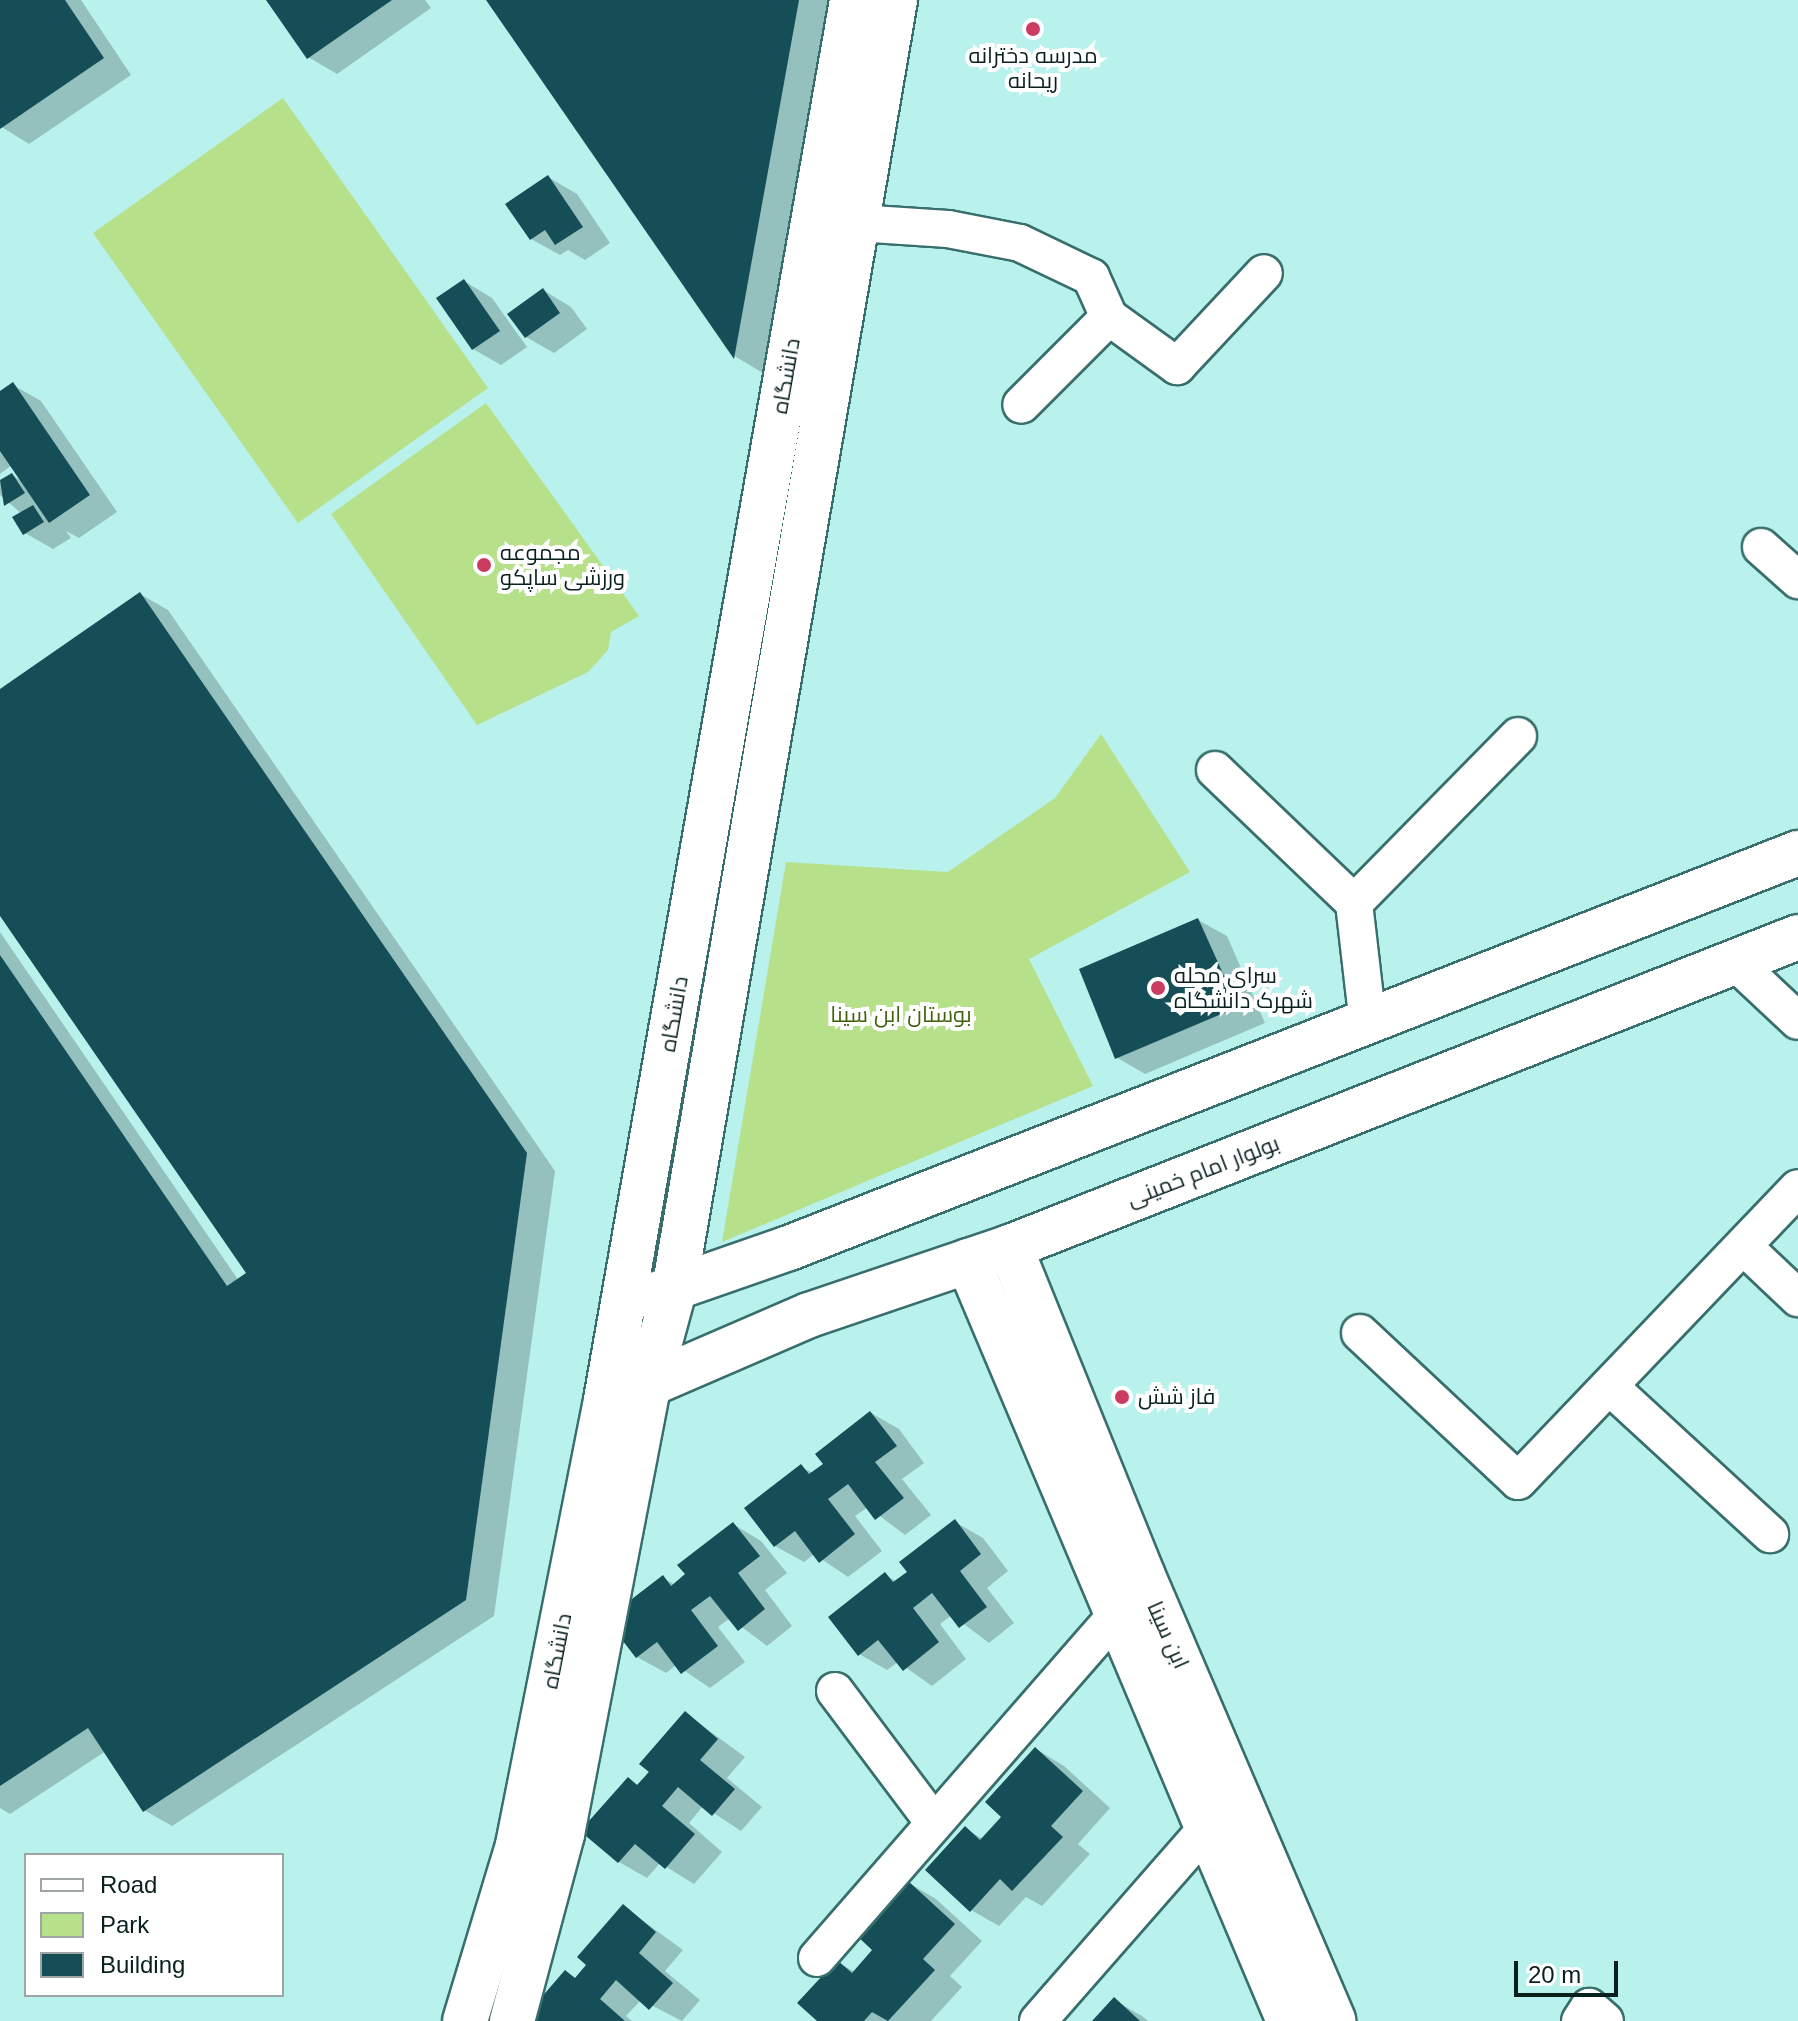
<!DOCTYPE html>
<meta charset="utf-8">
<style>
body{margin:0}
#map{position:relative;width:1798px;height:2021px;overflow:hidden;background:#b9f2ed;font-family:Helvetica,Cairo,sans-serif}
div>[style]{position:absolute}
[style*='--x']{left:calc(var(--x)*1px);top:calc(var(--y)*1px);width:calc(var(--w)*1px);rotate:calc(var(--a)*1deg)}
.green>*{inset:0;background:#b6e089}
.shadow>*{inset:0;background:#0003}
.building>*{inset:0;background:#154e57}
.roads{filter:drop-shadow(2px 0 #386e6b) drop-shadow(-2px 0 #386e6b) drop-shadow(0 2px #386e6b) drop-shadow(0 -2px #386e6b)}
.street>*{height:36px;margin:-18px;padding:0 18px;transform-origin:18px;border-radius:18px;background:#fff}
.secondary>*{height:44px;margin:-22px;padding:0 22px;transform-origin:22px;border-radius:22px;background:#fff}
.dots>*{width:22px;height:22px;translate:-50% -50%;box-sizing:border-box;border:4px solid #fff;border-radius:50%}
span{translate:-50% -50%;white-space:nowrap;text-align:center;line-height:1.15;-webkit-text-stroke:8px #fff;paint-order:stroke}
.poi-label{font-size:22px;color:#09201f}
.left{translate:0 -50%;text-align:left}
.street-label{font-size:22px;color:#09201f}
.park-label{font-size:22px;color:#40610e}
.legend{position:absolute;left:24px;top:1853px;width:260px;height:144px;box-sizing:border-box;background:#fff;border:2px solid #9da6a5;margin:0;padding:10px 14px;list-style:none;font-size:24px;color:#09201f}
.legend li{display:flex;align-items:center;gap:16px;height:40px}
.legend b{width:40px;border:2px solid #9da6a5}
.scale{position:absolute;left:1514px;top:1961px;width:104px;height:36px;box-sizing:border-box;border:4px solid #09201f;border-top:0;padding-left:10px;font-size:24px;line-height:28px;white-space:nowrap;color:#09201f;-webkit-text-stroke:6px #fff;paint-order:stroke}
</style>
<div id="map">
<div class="green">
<div style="clip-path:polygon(283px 98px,488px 388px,298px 523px,93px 233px)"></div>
<div style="clip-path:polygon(486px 403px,639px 616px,611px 632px,608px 650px,588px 672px,477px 725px,331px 514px)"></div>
<div style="clip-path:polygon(1101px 734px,1190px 872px,1029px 959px,1093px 1086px,722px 1242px,786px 862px,948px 872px,1055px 798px)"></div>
</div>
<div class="shadow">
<div style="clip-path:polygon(0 0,81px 0,131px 75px,29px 144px,0 126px)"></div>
<div style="clip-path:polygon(269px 0,425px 0,431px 8px,337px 74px,308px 57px)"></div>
<div style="clip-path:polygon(489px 0,830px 0,763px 373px,736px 357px)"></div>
<div style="clip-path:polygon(548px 177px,577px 194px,610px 243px,585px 260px,568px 250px,560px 255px,531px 239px)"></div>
<div style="clip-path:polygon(464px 281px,492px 298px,527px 347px,501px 365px,473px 349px)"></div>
<div style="clip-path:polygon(543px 290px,571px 307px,587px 329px,554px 353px,526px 337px)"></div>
<div style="clip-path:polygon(13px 385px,41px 401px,117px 512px,79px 538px,66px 531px,71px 538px,53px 549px,25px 533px,22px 514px,0 495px,0 483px,12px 475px,23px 482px,12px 465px,0 474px,0 393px)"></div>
<div style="clip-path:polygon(140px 594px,168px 610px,555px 1171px,494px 1616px,172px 1826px,144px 1810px,106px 1751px,10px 1814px,0 1808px,0 932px,239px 1281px,249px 1274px,0 913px,0 691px)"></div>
<div style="clip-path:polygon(1198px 920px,1227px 936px,1265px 1023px,1145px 1074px,1116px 1057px)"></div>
<div style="clip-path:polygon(871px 1413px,899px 1429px,924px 1463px,902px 1479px,931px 1515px,905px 1535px,868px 1507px,855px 1516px,882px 1551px,848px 1577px,814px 1554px,804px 1562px,775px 1546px,801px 1467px,813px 1473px,826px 1464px)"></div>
<div style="clip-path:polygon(955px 1522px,983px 1538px,1008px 1571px,987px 1588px,1014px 1623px,989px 1643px,952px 1615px,940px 1624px,966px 1659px,932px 1686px,898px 1662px,887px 1670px,859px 1654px,885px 1575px,897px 1582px,909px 1572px)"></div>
<div style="clip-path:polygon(733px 1524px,761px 1541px,787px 1573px,765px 1590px,792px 1626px,767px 1646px,730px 1618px,718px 1627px,745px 1662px,710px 1688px,676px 1665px,666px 1673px,637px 1657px,663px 1578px,675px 1585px)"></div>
<div style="clip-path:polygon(685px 1713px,745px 1757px,727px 1778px,762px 1807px,741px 1831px,703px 1806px,689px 1823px,722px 1852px,694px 1884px,660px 1863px,647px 1878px,619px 1862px,628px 1779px,639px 1786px)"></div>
<div style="clip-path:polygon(1036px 1749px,1064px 1766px,1110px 1808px,1078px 1844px,1090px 1854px,1042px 1906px,1026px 1897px,999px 1926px,971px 1910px,966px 1829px,983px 1839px,1003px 1817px)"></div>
<div style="clip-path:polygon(907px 1882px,936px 1899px,982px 1941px,950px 1976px,962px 1987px,931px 2021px,820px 2021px,837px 1962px,855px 1972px,875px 1949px)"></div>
<div style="clip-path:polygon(624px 1907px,683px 1950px,665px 1971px,700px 2000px,682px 2021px,641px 2000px,626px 2016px,632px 2021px,524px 2021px,577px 1979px)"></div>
<div style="clip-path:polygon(1114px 2000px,1142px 2016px,1148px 2021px,1095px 2021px)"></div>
</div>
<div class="building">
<div style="clip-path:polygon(0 0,65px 0,104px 58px,0 129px)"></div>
<div style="clip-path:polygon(266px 0,392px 0,307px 59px)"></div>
<div style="clip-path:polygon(486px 0,799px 0,734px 359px)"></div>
<div style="clip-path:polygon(548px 175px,583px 227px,555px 245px,545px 230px,530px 240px,505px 204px)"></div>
<div style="clip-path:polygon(464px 279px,500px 331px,472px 350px,436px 298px)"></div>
<div style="clip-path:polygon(543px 288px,560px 313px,525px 338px,507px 314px)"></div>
<div style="clip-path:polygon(13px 382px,90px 495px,49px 523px,0 451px,0 391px)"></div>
<div style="clip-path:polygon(12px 473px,25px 493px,4px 506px,0 480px)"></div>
<div style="clip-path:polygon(33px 505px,44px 522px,23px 535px,12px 517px)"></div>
<div style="clip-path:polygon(140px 592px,527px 1153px,466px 1600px,143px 1812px,88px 1728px,0 1786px,0 955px,227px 1286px,246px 1273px,0 916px,0 689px)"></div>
<div style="clip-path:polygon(1198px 918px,1238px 1007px,1115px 1059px,1079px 969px)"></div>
<div style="clip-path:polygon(870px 1411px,897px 1446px,875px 1462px,904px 1498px,875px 1520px,848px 1484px,828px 1499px,855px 1534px,819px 1563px,795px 1531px,774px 1547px,744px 1508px,801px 1464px,809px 1474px,823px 1464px,815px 1454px)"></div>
<div style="clip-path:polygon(955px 1519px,981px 1554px,960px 1571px,987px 1607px,959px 1628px,932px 1593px,913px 1608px,939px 1642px,903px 1671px,878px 1640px,858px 1656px,828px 1617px,885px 1572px,893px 1582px,907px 1572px,899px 1562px)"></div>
<div style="clip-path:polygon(733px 1522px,760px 1556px,738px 1573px,765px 1609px,738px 1631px,710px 1596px,691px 1610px,718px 1646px,681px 1674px,657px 1642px,636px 1658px,606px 1619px,663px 1575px,671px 1586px,685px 1574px,677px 1565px)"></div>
<div style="clip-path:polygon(685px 1711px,718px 1739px,700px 1760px,735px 1789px,712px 1816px,678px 1787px,662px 1806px,695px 1834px,665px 1869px,635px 1844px,618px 1863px,580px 1831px,628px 1777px,637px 1785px,649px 1772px,639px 1764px)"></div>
<div style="clip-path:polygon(1035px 1747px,1083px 1791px,1051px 1826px,1063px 1837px,1012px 1891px,1000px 1879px,970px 1912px,925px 1870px,965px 1826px,980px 1840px,1001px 1817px,985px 1802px)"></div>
<div style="clip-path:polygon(907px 1880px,955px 1924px,923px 1959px,935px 1970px,888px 2021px,872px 2012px,864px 2021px,817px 2021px,797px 2003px,837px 1960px,852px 1973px,872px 1950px,856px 1935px)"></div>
<div style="clip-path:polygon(623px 1904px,656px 1932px,639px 1953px,673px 1983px,649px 2010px,616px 1980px,600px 1999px,625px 2021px,521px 2021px,565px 1970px,575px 1978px,586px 1965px,577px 1957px)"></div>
<div style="clip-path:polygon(1114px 1997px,1140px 2021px,1092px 2021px)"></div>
</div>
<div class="roads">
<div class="street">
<div style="--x:857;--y:223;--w:91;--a:3.8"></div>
<div style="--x:948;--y:229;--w:73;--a:11"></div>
<div style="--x:1020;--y:243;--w:79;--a:25.6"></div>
<div style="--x:1091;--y:277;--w:44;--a:65.8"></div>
<div style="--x:1109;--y:317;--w:124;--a:135"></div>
<div style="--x:1109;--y:317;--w:84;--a:35.8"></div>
<div style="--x:1177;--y:366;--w:127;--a:-46.9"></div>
<div style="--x:1761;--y:547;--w:50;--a:41.7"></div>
<div style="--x:1215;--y:770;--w:192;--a:43.7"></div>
<div style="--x:1354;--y:903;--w:122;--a:83.4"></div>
<div style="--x:1354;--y:903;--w:234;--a:-45.5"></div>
<div style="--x:1735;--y:962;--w:86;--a:43.1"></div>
<div style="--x:1743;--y:1246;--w:76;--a:43.4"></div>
<div style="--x:1360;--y:1333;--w:216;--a:43.1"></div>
<div style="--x:1518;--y:1481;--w:405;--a:-46.3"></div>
<div style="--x:1609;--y:1386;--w:219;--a:42.6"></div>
<div style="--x:835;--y:1691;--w:165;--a:53.1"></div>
<div style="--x:817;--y:1958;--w:456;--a:-48.9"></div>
<div style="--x:1038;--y:2021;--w:257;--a:-48.8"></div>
<div style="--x:1580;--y:2021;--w:17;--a:-57"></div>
<div style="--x:1589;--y:2007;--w:21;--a:41"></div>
</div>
<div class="secondary">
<div style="--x:1010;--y:1247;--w:353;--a:68"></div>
<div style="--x:1142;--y:1574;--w:486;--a:66.8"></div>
<div style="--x:968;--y:1261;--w:825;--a:67.1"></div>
<div style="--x:651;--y:1296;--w:146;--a:-19.2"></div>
<div style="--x:789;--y:1248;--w:1084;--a:-21.38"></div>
<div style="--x:631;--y:1392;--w:194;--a:-23.4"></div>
<div style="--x:809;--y:1315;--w:212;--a:-18.7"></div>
<div style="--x:1010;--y:1247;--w:847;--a:-21.47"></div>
<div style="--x:465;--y:2021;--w:184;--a:-73.2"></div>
<div style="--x:518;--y:1845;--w:454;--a:-78.8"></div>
<div style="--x:606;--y:1400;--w:1421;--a:-80.03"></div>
<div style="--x:512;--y:2021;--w:194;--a:-75"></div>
<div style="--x:562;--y:1834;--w:456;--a:-79.1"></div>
<div style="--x:648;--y:1386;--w:99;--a:-74.8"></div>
<div style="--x:674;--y:1290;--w:1309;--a:-80.28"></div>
</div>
</div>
<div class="dots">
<div style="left:1033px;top:29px;background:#cb3c61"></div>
<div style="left:484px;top:565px;background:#cb3c61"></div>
<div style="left:1158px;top:988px;background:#cb3c61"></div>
<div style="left:1122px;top:1397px;background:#cb3c61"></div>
</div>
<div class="poi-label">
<span style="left:1033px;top:68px">مدرسه دخترانه<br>ریحانه</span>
<span class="left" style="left:500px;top:565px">مجموعه<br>ورزشی ساپکو</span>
<span class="left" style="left:1174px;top:988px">سرای محله<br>شهرک دانشگاه</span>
<span class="left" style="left:1138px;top:1397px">فاز شش</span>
</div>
<div class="street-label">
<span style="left:786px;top:376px;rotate:-80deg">دانشگاه</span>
<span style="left:674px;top:1014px;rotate:-80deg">دانشگاه</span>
<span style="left:1203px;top:1171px;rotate:-21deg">بولوار امام خمینی</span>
<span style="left:1168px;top:1635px;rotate:66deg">ابن سینا</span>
<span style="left:557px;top:1651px;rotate:-79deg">دانشگاه</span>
</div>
<div class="park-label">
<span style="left:901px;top:1015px">بوستان ابن سینا</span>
</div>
<ul class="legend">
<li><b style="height:10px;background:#fff"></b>Road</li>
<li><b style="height:22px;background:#b6e089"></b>Park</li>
<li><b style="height:22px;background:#154e57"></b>Building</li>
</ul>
<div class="scale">20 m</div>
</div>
